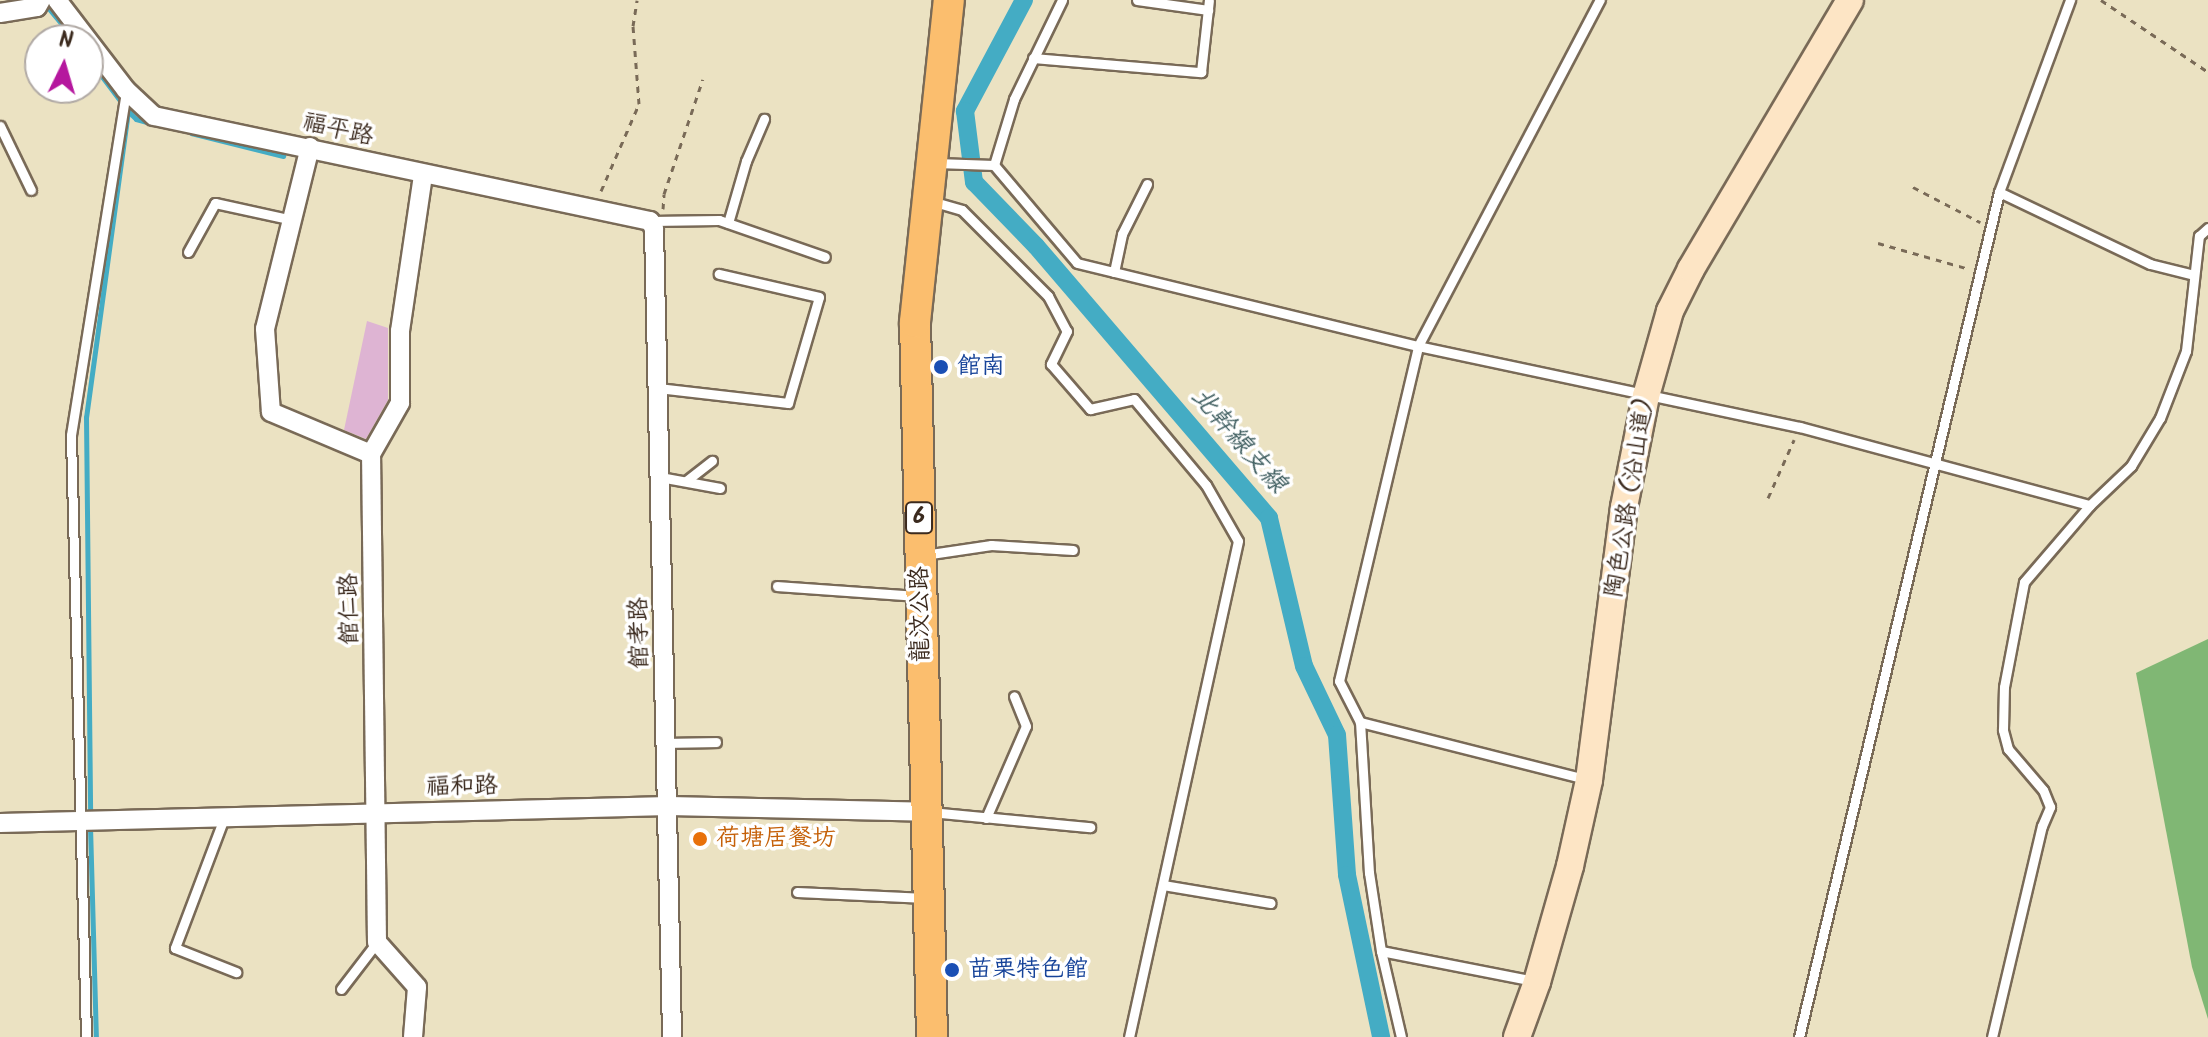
<!DOCTYPE html>
<meta charset="utf-8">
<style>
body{margin:0}
#map{position:relative;width:2208px;height:1037px;overflow:hidden;background:#ebe2c2;font-family:Kalam,"LXGW WenKai TC",sans-serif}
div>[style]{position:absolute}
[style*='--x']{left:calc(var(--x)*1px);top:calc(var(--y)*1px);width:calc(var(--w)*1px);rotate:calc(var(--a)*1deg)}
.forest>*{inset:0;background:#80b774}
.stream>*{height:5px;margin:-2.5px;padding:0 2.5px;transform-origin:2.5px;border-radius:2.5px;background:#44acc4}
.canal>*{height:18px;margin:-9px;padding:0 9px;transform-origin:9px;border-radius:9px;background:#44acc4}
.building>*{inset:0;background:#deb4d3}
.path>*{height:3px;margin-top:-1.5px;transform-origin:0;background:repeating-linear-gradient(90deg,#796a57 0 6px,transparent 0 12px)}
.roads{filter:drop-shadow(2px 0 #796a57) drop-shadow(-2px 0 #796a57) drop-shadow(0 2px #796a57) drop-shadow(0 -2px #796a57)}
.lane>*{height:9px;margin:-4.5px;padding:0 4.5px;transform-origin:4.5px;border-radius:4.5px;background:#fff}
.street>*{height:18px;margin:-9px;padding:0 9px;transform-origin:9px;border-radius:9px;background:#fff}
.secondary>*{height:26px;margin:-13px;padding:0 13px;transform-origin:13px;border-radius:13px;background:#fde5c5}
.primary>*{height:30px;margin:-15px;padding:0 15px;transform-origin:15px;border-radius:15px;background:#fbbe6e}
.dots>*{width:22px;height:22px;translate:-50% -50%;box-sizing:border-box;border:4px solid #fff;border-radius:50%}
span{translate:-50% -50%;white-space:nowrap;text-align:center;line-height:1.15;-webkit-text-stroke:7px #fff;paint-order:stroke}
.shield-label span{padding:2px 6px;background:#fff;border:2px solid;border-radius:6px;-webkit-text-stroke-width:0}
.shield-label{font-size:22px;color:#3b2a1e;font-weight:700}
.street-label{font-size:24px;color:#3b2a1e}
.transit-label{font-size:24px;color:#164399}
.left{translate:0 -50%;text-align:left}
.food-label{font-size:24px;color:#c56008}
.water-label{font-size:26px;color:#3f5e60;font-style:italic}
.north{position:absolute;left:24px;top:24px;width:80px;height:80px;box-sizing:border-box;background:#fff;border:2px solid #b1aaa5;border-radius:50%;rotate:5deg;font-size:22px;font-weight:700;line-height:32px;text-align:center;color:#3b2a1e}
.north::after{content:'';display:block;margin:auto;width:28px;height:36px;background:#b5179e;clip-path:polygon(50% 0,100% 100%,50% 72%,0 100%)}
</style>
<div id="map">
<div class="forest">
<div style="clip-path:polygon(2208px 639px,2208px 1019px,2192px 967px,2136px 673px)"></div>
</div>
<div class="stream">
<div style="--x:45;--y:4;--w:47;--a:50.2"></div>
<div style="--x:88;--y:58;--w:66;--a:53"></div>
<div style="--x:128;--y:111;--w:309;--a:97.8"></div>
<div style="--x:86;--y:417;--w:399;--a:89.4"></div>
<div style="--x:128;--y:111;--w:11;--a:45"></div>
<div style="--x:136;--y:119;--w:15;--a:16"></div>
<div style="--x:191;--y:133;--w:95;--a:14"></div>
<div style="--x:90;--y:826;--w:211;--a:88.4"></div>
</div>
<div class="canal">
<div style="--x:1024;--y:0;--w:126;--a:118"></div>
<div style="--x:965;--y:111;--w:72;--a:82.8"></div>
<div style="--x:974;--y:182;--w:89;--a:45.9"></div>
<div style="--x:1036;--y:246;--w:358;--a:49.4"></div>
<div style="--x:1269;--y:518;--w:152;--a:76.7"></div>
<div style="--x:1304;--y:666;--w:76;--a:64.4"></div>
<div style="--x:1337;--y:735;--w:140;--a:85.9"></div>
<div style="--x:1347;--y:875;--w:166;--a:78.1"></div>
</div>
<div class="building">
<div style="clip-path:polygon(367px 321px,388px 328px,388px 400px,366px 439px,344px 430px)"></div>
</div>
<div class="path">
<div style="--x:2101;--y:0;--w:129;--a:33.9"></div>
<div style="--x:1913;--y:187;--w:76;--a:27.6"></div>
<div style="--x:601;--y:191;--w:95;--a:-66.4"></div>
<div style="--x:639;--y:104;--w:78;--a:-94.4"></div>
<div style="--x:633;--y:26;--w:26;--a:-81"></div>
<div style="--x:663;--y:209;--w:15;--a:-86"></div>
<div style="--x:664;--y:194;--w:121;--a:-71.3"></div>
<div style="--x:1878;--y:243;--w:91;--a:15.9"></div>
<div style="--x:1768;--y:498;--w:64;--a:-65.9"></div>
</div>
<div class="roads">
<div class="lane">
<div style="--x:1137;--y:0;--w:72;--a:8"></div>
<div style="--x:1033;--y:58;--w:169;--a:4.8"></div>
<div style="--x:1201;--y:72;--w:72;--a:-83.7"></div>
<div style="--x:0;--y:126;--w:71;--a:64.2"></div>
<div style="--x:936;--y:163;--w:58;--a:2"></div>
<div style="--x:994;--y:165;--w:128;--a:49.7"></div>
<div style="--x:1077;--y:263;--w:351;--a:13.7"></div>
<div style="--x:1418;--y:346;--w:390;--a:12"></div>
<div style="--x:1800;--y:427;--w:300;--a:15.1"></div>
<div style="--x:994;--y:165;--w:69;--a:-73.1"></div>
<div style="--x:1014;--y:99;--w:110;--a:-64.1"></div>
<div style="--x:1999;--y:192;--w:167;--a:25.5"></div>
<div style="--x:2150;--y:264;--w:45;--a:14"></div>
<div style="--x:931;--y:201;--w:32;--a:16"></div>
<div style="--x:962;--y:210;--w:122;--a:45"></div>
<div style="--x:1048;--y:296;--w:40;--a:62"></div>
<div style="--x:1067;--y:331;--w:37;--a:116"></div>
<div style="--x:1051;--y:364;--w:60;--a:49.1"></div>
<div style="--x:1090;--y:409;--w:45;--a:-12.8"></div>
<div style="--x:1134;--y:399;--w:112;--a:50.1"></div>
<div style="--x:1206;--y:485;--w:64;--a:60.3"></div>
<div style="--x:1238;--y:541;--w:508;--a:102.39"></div>
<div style="--x:651;--y:221;--w:68;--a:-0.8"></div>
<div style="--x:719;--y:220;--w:112;--a:19.2"></div>
<div style="--x:728;--y:223;--w:65;--a:-73.8"></div>
<div style="--x:746;--y:161;--w:46;--a:-66.8"></div>
<div style="--x:188;--y:252;--w:56;--a:-61.1"></div>
<div style="--x:215;--y:203;--w:79;--a:12.4"></div>
<div style="--x:1114;--y:272;--w:39;--a:-78"></div>
<div style="--x:1122;--y:234;--w:56;--a:-63.4"></div>
<div style="--x:658;--y:388;--w:131;--a:6.6"></div>
<div style="--x:788;--y:403;--w:110;--a:-73.7"></div>
<div style="--x:819;--y:297;--w:103;--a:-167"></div>
<div style="--x:660;--y:477;--w:61;--a:10.4"></div>
<div style="--x:686;--y:481;--w:33;--a:-38"></div>
<div style="--x:924;--y:555;--w:68;--a:-8.5"></div>
<div style="--x:991;--y:545;--w:82;--a:3.5"></div>
<div style="--x:777;--y:586;--w:140;--a:4.1"></div>
<div style="--x:1360;--y:722;--w:233;--a:14.2"></div>
<div style="--x:667;--y:743;--w:49;--a:-1.2"></div>
<div style="--x:930;--y:812;--w:161;--a:5.4"></div>
<div style="--x:224;--y:818;--w:139;--a:110.7"></div>
<div style="--x:175;--y:948;--w:66;--a:21.5"></div>
<div style="--x:986;--y:818;--w:100;--a:-66.5"></div>
<div style="--x:1026;--y:726;--w:32;--a:-112"></div>
<div style="--x:1163;--y:885;--w:109;--a:9.5"></div>
<div style="--x:797;--y:892;--w:129;--a:2.7"></div>
<div style="--x:1381;--y:951;--w:156;--a:11.1"></div>
<div style="--x:341;--y:989;--w:59;--a:-52.5"></div>
<div style="--x:86;--y:1037;--w:602;--a:-91.43"></div>
<div style="--x:71;--y:435;--w:349;--a:-80.9"></div>
<div style="--x:1401;--y:1037;--w:88;--a:-103.1"></div>
<div style="--x:1381;--y:951;--w:79;--a:-98.7"></div>
<div style="--x:1369;--y:873;--w:151;--a:-93.4"></div>
<div style="--x:1360;--y:722;--w:46;--a:-117.1"></div>
<div style="--x:1339;--y:681;--w:344;--a:-76.7"></div>
<div style="--x:1418;--y:346;--w:391;--a:-62.3"></div>
<div style="--x:1799;--y:1037;--w:868;--a:-76.68"></div>
<div style="--x:1999;--y:192;--w:205;--a:-69.7"></div>
<div style="--x:1992;--y:1037;--w:217;--a:-76.7"></div>
<div style="--x:2042;--y:826;--w:21;--a:-67"></div>
<div style="--x:2050;--y:807;--w:18;--a:-112"></div>
<div style="--x:2043;--y:790;--w:54;--a:-130.5"></div>
<div style="--x:2008;--y:749;--w:20;--a:-105"></div>
<div style="--x:2003;--y:730;--w:43;--a:-88.7"></div>
<div style="--x:2004;--y:687;--w:107;--a:-79.2"></div>
<div style="--x:2024;--y:582;--w:101;--a:-49.4"></div>
<div style="--x:2090;--y:505;--w:57;--a:-43.6"></div>
<div style="--x:2131;--y:466;--w:56;--a:-58.9"></div>
<div style="--x:2160;--y:418;--w:72;--a:-68.8"></div>
<div style="--x:2186;--y:351;--w:116;--a:-83.6"></div>
<div style="--x:2199;--y:236;--w:12;--a:-42"></div>
</div>
<div class="street">
<div style="--x:57;--y:0;--w:113;--a:52.5"></div>
<div style="--x:126;--y:90;--w:38;--a:43"></div>
<div style="--x:154;--y:116;--w:507;--a:11.95"></div>
<div style="--x:650;--y:221;--w:9;--a:63"></div>
<div style="--x:654;--y:229;--w:808;--a:88.72"></div>
<div style="--x:0;--y:13;--w:37;--a:-9"></div>
<div style="--x:37;--y:7;--w:8;--a:-60"></div>
<div style="--x:310;--y:147;--w:187;--a:103.9"></div>
<div style="--x:265;--y:329;--w:83;--a:85.9"></div>
<div style="--x:271;--y:412;--w:108;--a:22.8"></div>
<div style="--x:0;--y:823;--w:669;--a:-1.46"></div>
<div style="--x:669;--y:806;--w:257;--a:1.3"></div>
<div style="--x:413;--y:1037;--w:50;--a:-85.4"></div>
<div style="--x:417;--y:987;--w:60;--a:-131.6"></div>
<div style="--x:377;--y:942;--w:488;--a:-90.7"></div>
<div style="--x:371;--y:454;--w:59;--a:-60.4"></div>
<div style="--x:400;--y:403;--w:72;--a:-90"></div>
<div style="--x:400;--y:331;--w:158;--a:-81.6"></div>
</div>
<div class="secondary">
<div style="--x:1517;--y:1037;--w:59;--a:-70"></div>
<div style="--x:1537;--y:982;--w:121;--a:-74.1"></div>
<div style="--x:1570;--y:866;--w:88;--a:-77.5"></div>
<div style="--x:1589;--y:780;--w:275;--a:-82.7"></div>
<div style="--x:1624;--y:507;--w:113;--a:-78.8"></div>
<div style="--x:1646;--y:396;--w:88;--a:-74.2"></div>
<div style="--x:1670;--y:311;--w:47;--a:-63.4"></div>
<div style="--x:1691;--y:269;--w:312;--a:-59.4"></div>
</div>
<div class="primary">
<div style="--x:932;--y:1037;--w:715;--a:-91.36"></div>
<div style="--x:915;--y:322;--w:324;--a:-84"></div>
</div>
</div>
<div class="dots">
<div style="left:941px;top:367px;background:#1a4fb4"></div>
<div style="left:700px;top:839px;background:#e8710a"></div>
<div style="left:952px;top:970px;background:#1a4fb4"></div>
</div>
<div class="shield-label">
<span style="left:919px;top:518px">6</span>
</div>
<div class="street-label">
<span style="left:338px;top:130px;rotate:13deg">福平路</span>
<span style="left:1630px;top:498px;rotate:-81deg">陶色公路 (沿山道)</span>
<span style="left:350px;top:609px;rotate:-91deg">館仁路</span>
<span style="left:921px;top:614px;rotate:-91deg">龍汶公路</span>
<span style="left:640px;top:633px;rotate:-91deg">館孝路</span>
<span style="left:462px;top:787px;rotate:-1deg">福和路</span>
</div>
<div class="transit-label">
<span class="left" style="left:957px;top:367px">館南</span>
<span class="left" style="left:968px;top:970px">苗栗特色館</span>
</div>
<div class="food-label">
<span class="left" style="left:716px;top:839px">荷塘居餐坊</span>
</div>
<div class="water-label">
<span style="left:1238px;top:441px;rotate:49deg">北幹線支線</span>
</div>
<div class="north">N</div>
</div>
